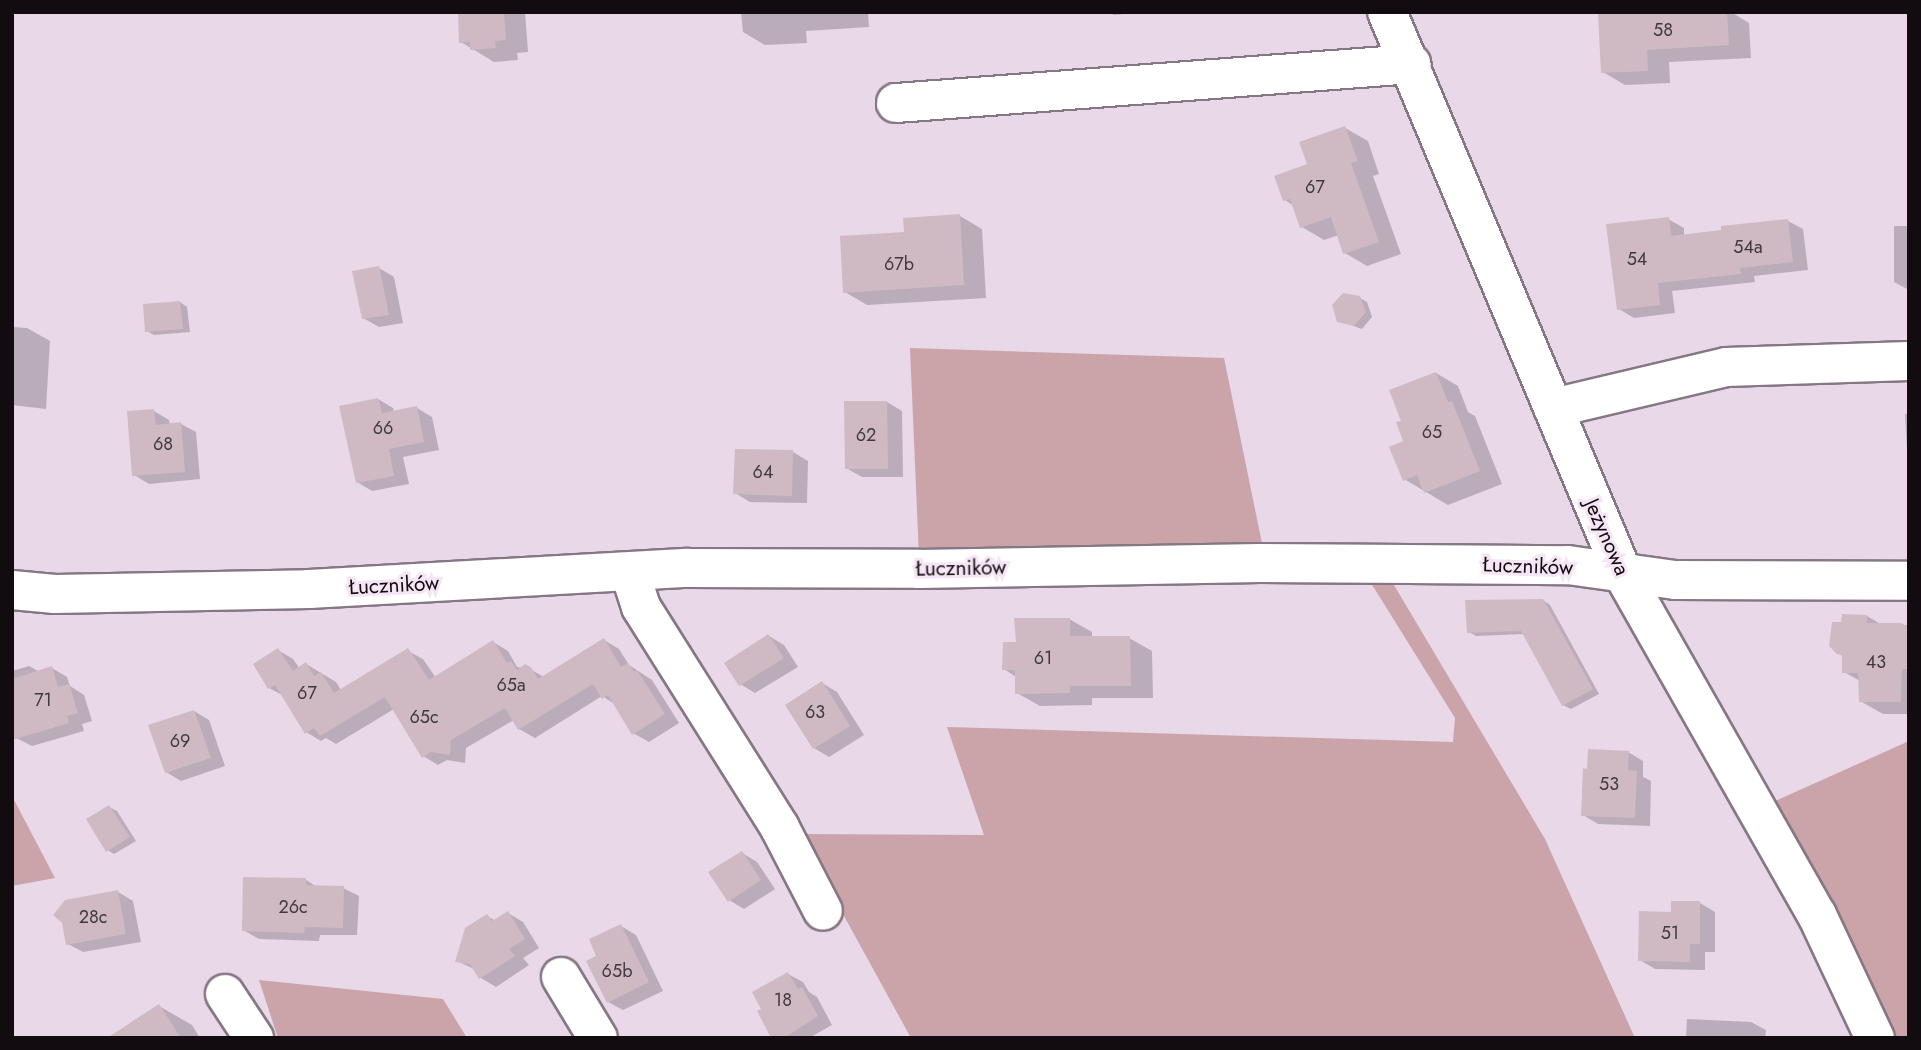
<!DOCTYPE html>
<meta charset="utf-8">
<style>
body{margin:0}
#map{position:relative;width:1921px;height:1050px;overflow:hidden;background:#e9d8e8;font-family:Jost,sans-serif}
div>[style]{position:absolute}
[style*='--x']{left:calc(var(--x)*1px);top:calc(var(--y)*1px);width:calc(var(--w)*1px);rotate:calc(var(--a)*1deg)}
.green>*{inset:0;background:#caa4a9}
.shadow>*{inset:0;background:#0003}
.building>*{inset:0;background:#cfbac4}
.roads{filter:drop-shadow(2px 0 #867785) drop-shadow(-2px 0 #867785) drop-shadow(0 2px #867785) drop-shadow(0 -2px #867785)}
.minor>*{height:38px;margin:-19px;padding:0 19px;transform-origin:19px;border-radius:19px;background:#fff}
span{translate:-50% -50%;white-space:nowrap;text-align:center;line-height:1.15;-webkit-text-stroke:6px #f6e5f5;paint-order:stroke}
.number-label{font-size:18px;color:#41383e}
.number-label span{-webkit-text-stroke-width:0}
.street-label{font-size:21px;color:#120c11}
.frame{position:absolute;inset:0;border:14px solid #120c11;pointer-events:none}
</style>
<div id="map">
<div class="green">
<div style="clip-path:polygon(910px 348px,1224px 358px,1264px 553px,919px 557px)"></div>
<div style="clip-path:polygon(1366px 575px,1388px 575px,1545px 839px,1635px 1038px,911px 1038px,799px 834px,984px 835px,947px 727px,1453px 742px,1455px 718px)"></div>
<div style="clip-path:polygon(1909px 741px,1909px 1038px,1892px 1038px,1771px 803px)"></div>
<div style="clip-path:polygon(12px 796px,55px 878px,12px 886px)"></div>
<div style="clip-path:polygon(259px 980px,443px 999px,467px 1038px,278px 1038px)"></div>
</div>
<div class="shadow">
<div style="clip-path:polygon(459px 12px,525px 12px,528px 52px,517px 53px,518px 60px,494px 62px,461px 42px)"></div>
<div style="clip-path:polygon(868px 12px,869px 27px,806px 31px,807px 43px,765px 45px,743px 32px,741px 12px)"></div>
<div style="clip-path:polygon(1108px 12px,1144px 12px,1114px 15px)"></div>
<div style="clip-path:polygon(1670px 12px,1731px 12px,1749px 23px,1751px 58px,1669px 62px,1670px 83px,1625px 85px,1603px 72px)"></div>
<div style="clip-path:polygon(1345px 128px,1368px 141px,1379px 174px,1373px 176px,1401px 254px,1367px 266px,1345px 253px,1339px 235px,1324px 240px,1302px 227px,1294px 206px,1285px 200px)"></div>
<div style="clip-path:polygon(960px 216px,982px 229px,986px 298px,867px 305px,845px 292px,906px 233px)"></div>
<div style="clip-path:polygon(1668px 219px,1684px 228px,1684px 236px,1788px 221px,1803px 229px,1808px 270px,1754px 276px,1755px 282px,1672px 291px,1675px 313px,1634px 318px,1619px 309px)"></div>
<div style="clip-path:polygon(1894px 226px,1909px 226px,1909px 290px,1894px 282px)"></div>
<div style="clip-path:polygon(379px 268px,394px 277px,403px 323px,379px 327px,363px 318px)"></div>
<div style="clip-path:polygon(1360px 298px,1367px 302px,1372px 317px,1362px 329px,1339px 321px)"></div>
<div style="clip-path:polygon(180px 302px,187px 307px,190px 332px,154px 335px,147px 331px)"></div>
<div style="clip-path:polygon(12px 327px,27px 328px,50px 341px,46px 409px,12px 405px)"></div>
<div style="clip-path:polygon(1436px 373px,1458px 386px,1468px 412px,1475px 416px,1502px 484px,1448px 505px,1404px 479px,1403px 422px)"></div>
<div style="clip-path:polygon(378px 399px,393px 408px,394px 412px,417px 408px,432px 417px,439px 450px,403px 457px,409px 484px,372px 491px,357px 482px)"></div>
<div style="clip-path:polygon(887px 402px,902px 411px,903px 477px,862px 477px,846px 468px)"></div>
<div style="clip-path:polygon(154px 411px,169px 420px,170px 425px,181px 424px,196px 432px,200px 479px,149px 484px,134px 475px)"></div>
<div style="clip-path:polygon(1905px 414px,1909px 414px,1909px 450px,1907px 449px)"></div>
<div style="clip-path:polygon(793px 452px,808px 461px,807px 503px,750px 502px,735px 493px)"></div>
<div style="clip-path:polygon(1543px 600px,1550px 605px,1599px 694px,1571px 709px,1563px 705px,1525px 634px,1476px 636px,1469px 632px)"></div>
<div style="clip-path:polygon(1867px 616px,1882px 625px,1909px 625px,1909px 714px,1883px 714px,1860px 701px,1860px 681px,1844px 672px,1844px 657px,1838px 653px,1843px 624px)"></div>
<div style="clip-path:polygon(1069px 619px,1092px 632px,1092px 638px,1129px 638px,1152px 651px,1153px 698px,1092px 698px,1092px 705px,1040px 706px,1017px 693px,1016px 677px,1004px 669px,1017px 644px)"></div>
<div style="clip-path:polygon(769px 636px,784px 645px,798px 667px,755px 693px,740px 684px)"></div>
<div style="clip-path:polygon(604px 640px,619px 649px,629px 665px,652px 680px,679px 723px,649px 742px,633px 733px,616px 705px,602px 696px,535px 738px,519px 729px,514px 720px,466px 748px,465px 763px,447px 760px,438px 765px,423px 756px,394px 709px,336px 744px,326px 738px,321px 741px,306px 732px,284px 696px,269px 688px,278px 650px,293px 659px,300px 669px,306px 664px,336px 682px,341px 690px,408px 651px,423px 659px,436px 678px,493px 642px,508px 651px,517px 667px,530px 669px,544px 677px)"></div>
<div style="clip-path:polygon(29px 666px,40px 672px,52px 668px,67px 677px,70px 686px,84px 695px,92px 721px,82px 724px,84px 731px,32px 746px,16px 738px,12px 724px,12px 671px)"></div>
<div style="clip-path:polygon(822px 683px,837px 692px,864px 735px,829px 757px,814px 748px)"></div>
<div style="clip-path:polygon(194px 711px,209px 720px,225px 766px,181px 781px,166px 772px)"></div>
<div style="clip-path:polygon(1628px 752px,1643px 761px,1643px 777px,1651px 781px,1650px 826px,1598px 824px,1583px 815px)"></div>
<div style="clip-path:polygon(109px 807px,117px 811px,136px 841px,114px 854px,107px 850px)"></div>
<div style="clip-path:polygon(742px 853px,757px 862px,775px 889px,744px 909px,729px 900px)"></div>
<div style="clip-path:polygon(306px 880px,317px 887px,343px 888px,359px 896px,357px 935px,320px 935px,319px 941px,259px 939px,243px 930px)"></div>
<div style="clip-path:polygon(118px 892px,133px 901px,141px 942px,83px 952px,68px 944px)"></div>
<div style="clip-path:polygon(1700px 903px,1715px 912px,1715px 952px,1705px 952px,1705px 970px,1655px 969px,1640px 960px,1672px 914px)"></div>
<div style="clip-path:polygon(508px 913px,523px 922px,539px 948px,523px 958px,529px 965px,496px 987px,481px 978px,476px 970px,457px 961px,487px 916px,496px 921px)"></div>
<div style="clip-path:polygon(621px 926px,636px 935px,663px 991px,623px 1010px,608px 1002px)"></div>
<div style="clip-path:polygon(788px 974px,803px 982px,809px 992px,817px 997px,832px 1025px,809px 1038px,773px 1038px)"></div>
<div style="clip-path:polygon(159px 1006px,192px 1025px,200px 1038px,144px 1038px)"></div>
<div style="clip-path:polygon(1687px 1019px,1751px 1022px,1766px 1030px,1765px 1038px,1686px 1038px)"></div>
</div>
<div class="building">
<div style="clip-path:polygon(458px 12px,504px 12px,506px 40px,495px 41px,496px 48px,470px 50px,470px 42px,459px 43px)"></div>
<div style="clip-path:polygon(1634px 12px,1727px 12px,1729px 45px,1647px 50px,1648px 71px,1601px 73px,1598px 14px)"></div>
<div style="clip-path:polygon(1345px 126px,1358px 161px,1351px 163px,1379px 242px,1343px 254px,1331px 217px,1300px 228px,1290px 199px,1283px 201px,1274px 176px,1307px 164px,1299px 142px)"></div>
<div style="clip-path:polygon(960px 214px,964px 285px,843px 293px,840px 236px,904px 232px,903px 218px)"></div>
<div style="clip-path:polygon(1669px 217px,1671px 236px,1721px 230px,1721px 226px,1788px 219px,1793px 262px,1740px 268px,1741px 274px,1658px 283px,1660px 305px,1617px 310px,1606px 224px)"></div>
<div style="clip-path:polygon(379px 266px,389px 315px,362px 319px,352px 271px)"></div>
<div style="clip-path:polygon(1343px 293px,1360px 296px,1366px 312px,1354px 326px,1337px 322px,1332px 305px)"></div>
<div style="clip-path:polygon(180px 301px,183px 329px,145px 332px,143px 304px)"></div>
<div style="clip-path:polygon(1436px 372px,1448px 402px,1452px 401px,1480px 471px,1424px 493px,1417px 475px,1403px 481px,1389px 447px,1403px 441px,1396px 422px,1401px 421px,1389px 390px)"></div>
<div style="clip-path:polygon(378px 398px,382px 413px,417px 406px,424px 442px,389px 449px,394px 476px,356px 483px,339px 406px)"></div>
<div style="clip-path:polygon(844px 401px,887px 401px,888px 469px,845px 469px)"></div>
<div style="clip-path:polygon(154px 409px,156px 425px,181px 422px,185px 472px,132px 476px,127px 411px)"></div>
<div style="clip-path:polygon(735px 449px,793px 450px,792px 496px,733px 494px)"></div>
<div style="clip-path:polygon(1543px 599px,1593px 689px,1562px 706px,1521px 631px,1467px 633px,1465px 600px)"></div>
<div style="clip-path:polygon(1842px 614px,1867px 615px,1867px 623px,1901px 623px,1909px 627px,1909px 669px,1902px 669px,1901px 702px,1859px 702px,1858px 673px,1842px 673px,1842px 655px,1837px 654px,1829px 646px,1832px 622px,1841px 622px)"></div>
<div style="clip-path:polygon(1014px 618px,1070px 618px,1070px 636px,1130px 636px,1131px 686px,1070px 686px,1070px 693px,1015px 694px,1015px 670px,1002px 670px,1003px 642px,1016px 642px)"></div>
<div style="clip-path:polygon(768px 634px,784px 658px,739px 686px,724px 663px)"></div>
<div style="clip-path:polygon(604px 638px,621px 667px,628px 663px,634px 672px,637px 670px,665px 714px,632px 735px,608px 695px,602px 699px,593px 684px,518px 730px,505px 708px,451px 740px,450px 755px,431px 752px,422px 758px,385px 697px,320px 736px,314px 728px,305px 734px,275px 685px,268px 689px,253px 664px,278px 648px,293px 671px,306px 662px,314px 676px,321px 672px,334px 693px,408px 648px,429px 680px,493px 640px,507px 663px,511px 661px,517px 670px,525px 664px,531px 667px,538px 679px)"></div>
<div style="clip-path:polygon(52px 666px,58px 687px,69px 684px,78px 713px,67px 716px,69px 723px,12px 740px,12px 679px)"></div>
<div style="clip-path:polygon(822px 681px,850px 726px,813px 749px,785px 705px)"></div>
<div style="clip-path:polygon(194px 710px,211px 758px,165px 773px,148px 725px)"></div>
<div style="clip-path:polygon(1588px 749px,1629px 751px,1628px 770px,1637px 771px,1635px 818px,1581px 816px,1583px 768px,1587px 769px)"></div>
<div style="clip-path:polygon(109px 805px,130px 837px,106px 852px,86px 819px)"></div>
<div style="clip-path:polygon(742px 851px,761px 880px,728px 902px,708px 872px)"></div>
<div style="clip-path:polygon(243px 877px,306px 878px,306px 885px,344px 886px,343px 928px,305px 927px,304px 933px,242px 931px)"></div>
<div style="clip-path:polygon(118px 890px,126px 934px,66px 945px,62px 923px,53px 915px,65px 900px)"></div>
<div style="clip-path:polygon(1671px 901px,1700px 901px,1700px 944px,1690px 944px,1690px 962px,1638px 961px,1639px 911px,1671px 912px)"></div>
<div style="clip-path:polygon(508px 911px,525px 939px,509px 949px,515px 956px,479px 979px,470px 964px,455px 962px,465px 928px,487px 914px,492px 921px)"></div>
<div style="clip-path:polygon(621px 924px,649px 982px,607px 1003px,586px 961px,596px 956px,589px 939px)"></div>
<div style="clip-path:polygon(788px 972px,798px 989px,802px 987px,818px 1016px,784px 1038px,771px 1038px,757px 1011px,761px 1009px,752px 992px)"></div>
<div style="clip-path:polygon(159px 1004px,181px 1038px,107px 1038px)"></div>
</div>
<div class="roads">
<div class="minor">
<div style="--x:1387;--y:12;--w:610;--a:67.22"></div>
<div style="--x:1623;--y:574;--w:392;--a:60.4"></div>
<div style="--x:1817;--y:915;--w:136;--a:64.8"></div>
<div style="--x:896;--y:103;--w:517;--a:-4.32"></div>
<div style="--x:1553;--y:408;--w:178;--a:-13.3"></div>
<div style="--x:1726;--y:367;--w:183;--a:-1.9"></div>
<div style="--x:630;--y:573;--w:36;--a:72"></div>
<div style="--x:641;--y:607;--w:261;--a:57.8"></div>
<div style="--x:780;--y:828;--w:93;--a:62.6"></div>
<div style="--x:12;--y:590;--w:43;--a:5.3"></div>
<div style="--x:55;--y:594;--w:254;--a:-1.1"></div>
<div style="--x:309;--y:589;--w:379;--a:-3.2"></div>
<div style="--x:687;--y:568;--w:232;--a:0.2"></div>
<div style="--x:919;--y:569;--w:341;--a:-1"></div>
<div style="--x:1260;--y:563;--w:308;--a:0.4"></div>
<div style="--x:1568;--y:565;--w:108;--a:8"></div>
<div style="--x:1675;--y:580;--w:234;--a:0.2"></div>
<div style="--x:561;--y:977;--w:71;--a:58.8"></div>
<div style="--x:225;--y:994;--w:53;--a:56.6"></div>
</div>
</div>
<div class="number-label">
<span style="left:1663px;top:30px">58</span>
<span style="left:1315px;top:187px">67</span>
<span style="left:1748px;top:247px">54a</span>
<span style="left:1637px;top:259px">54</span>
<span style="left:899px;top:264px">67b</span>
<span style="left:383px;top:428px">66</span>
<span style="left:1432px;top:432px">65</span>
<span style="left:866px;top:435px">62</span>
<span style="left:163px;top:444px">68</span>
<span style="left:763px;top:472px">64</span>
<span style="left:1043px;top:658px">61</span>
<span style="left:1876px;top:662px">43</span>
<span style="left:511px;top:685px">65a</span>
<span style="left:307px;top:693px">67</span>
<span style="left:43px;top:700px">71</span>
<span style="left:815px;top:712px">63</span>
<span style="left:424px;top:717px">65c</span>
<span style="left:180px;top:741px">69</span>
<span style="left:1609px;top:784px">53</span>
<span style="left:293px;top:907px">26c</span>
<span style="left:93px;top:917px">28c</span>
<span style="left:1670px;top:933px">51</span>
<span style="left:617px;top:971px">65b</span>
<span style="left:783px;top:1000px">18</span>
</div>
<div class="street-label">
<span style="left:1607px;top:537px;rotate:66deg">Jeżynowa</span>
<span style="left:1528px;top:566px;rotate:2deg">Łuczników</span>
<span style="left:961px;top:568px;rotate:-1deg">Łuczników</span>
<span style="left:394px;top:585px;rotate:-3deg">Łuczników</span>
</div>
<div class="frame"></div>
</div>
